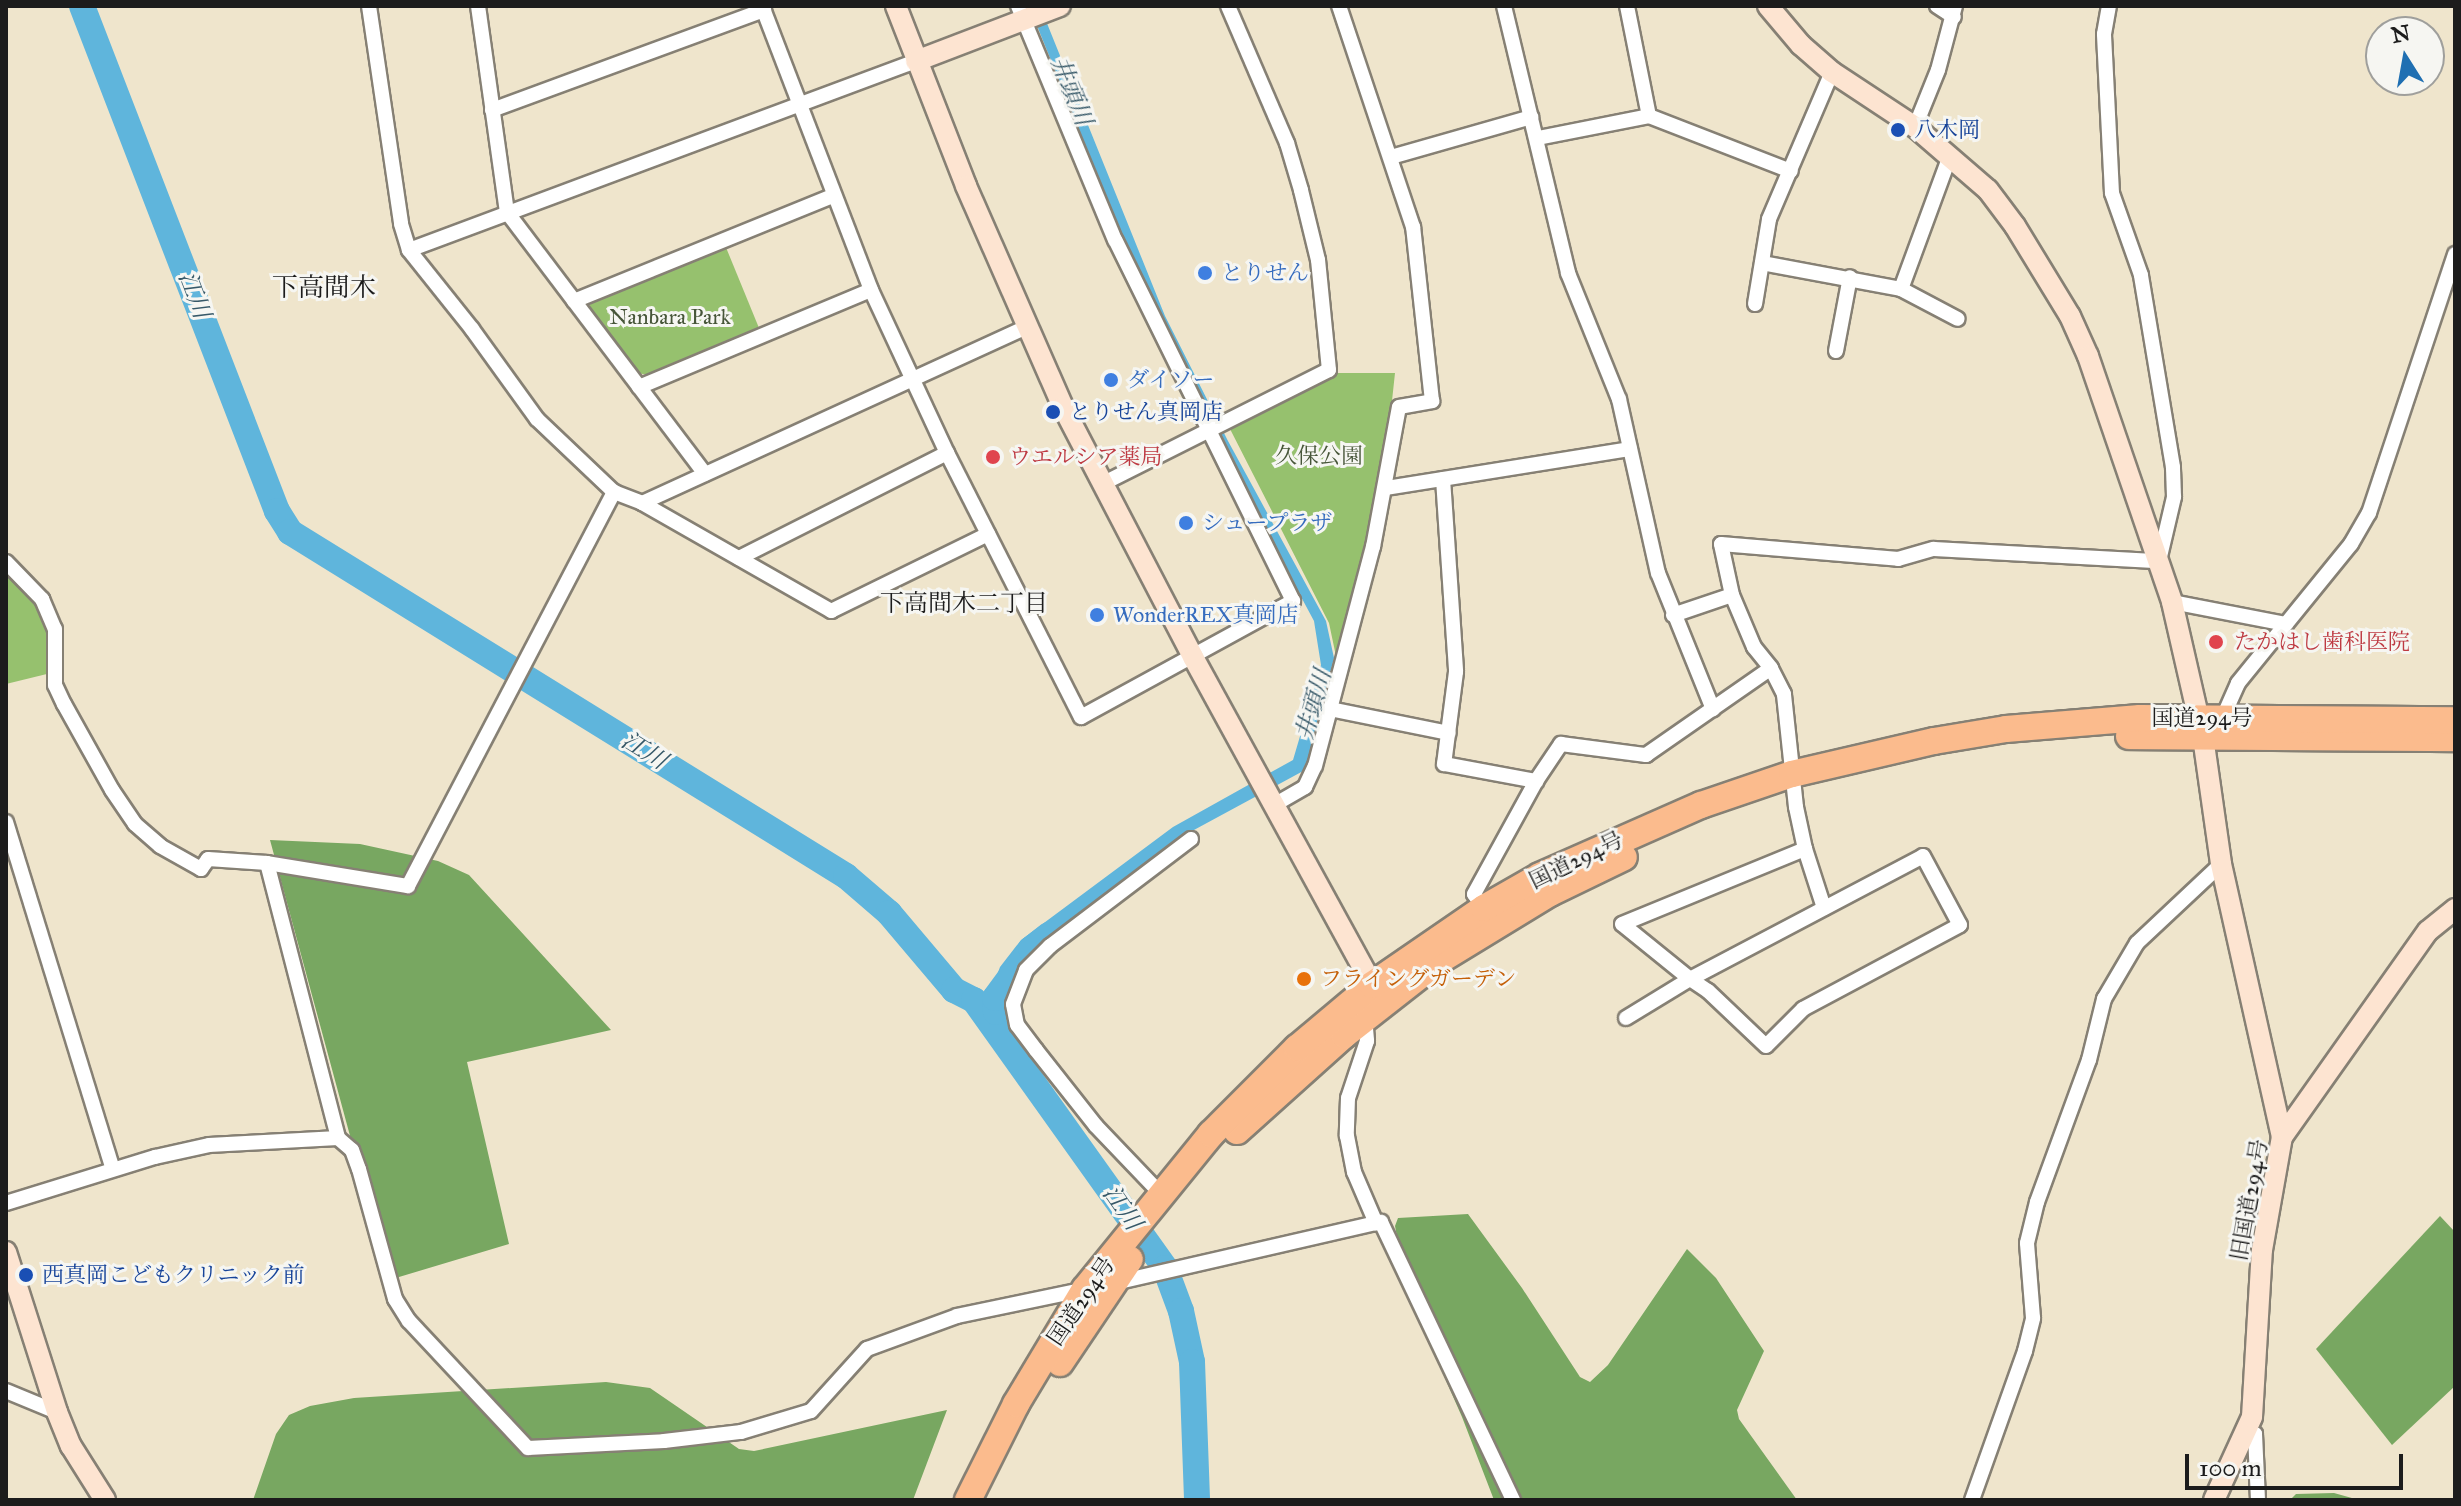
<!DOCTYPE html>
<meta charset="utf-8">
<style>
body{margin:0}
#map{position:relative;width:2461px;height:1506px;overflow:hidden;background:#efe5cc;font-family:"IM FELL Great Primer","Noto Serif JP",serif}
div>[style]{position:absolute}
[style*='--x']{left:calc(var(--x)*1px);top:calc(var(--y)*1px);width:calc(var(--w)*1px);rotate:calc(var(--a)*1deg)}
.green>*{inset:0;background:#96c16e}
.forest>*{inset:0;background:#78a761}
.water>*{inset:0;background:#5fb5dc}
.river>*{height:26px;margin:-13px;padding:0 13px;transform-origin:13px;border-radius:13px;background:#5fb5dc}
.roads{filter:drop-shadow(2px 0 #868074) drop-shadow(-2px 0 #868074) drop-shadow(0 2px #868074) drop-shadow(0 -2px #868074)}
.street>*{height:14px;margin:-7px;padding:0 7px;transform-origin:7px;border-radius:7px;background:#fff}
.secondary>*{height:20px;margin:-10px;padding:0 10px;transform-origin:10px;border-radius:10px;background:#fde4d1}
.highway>*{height:26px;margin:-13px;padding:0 13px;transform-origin:13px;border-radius:13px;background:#fbbb8d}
.dots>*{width:22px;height:22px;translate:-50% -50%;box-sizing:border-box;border:4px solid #f6f6f2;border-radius:50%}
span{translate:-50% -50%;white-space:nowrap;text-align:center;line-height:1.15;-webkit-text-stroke:6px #f6f6f2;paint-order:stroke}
.transit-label{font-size:22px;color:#164399}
.left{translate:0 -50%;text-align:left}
.shop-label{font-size:22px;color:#366cbe}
.park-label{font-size:22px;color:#475639}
.health-label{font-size:22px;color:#be3a42}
.street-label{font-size:22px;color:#1c1c1c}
.food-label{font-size:22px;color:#c56008}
.water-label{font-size:24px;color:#375969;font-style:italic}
.neighbourhood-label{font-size:24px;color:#1c1c1c}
.quarter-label{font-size:26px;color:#1c1c1c}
.frame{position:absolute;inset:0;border:8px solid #1c1c1c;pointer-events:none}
.north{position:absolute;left:2365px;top:16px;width:80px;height:80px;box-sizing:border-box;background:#f6f6f2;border:2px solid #9f9f9c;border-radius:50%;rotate:349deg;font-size:22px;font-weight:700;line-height:32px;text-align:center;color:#1c1c1c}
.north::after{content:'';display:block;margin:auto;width:28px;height:36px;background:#1f6fb2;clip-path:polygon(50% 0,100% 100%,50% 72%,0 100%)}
.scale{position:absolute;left:2185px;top:1454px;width:218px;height:36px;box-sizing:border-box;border:4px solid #1c1c1c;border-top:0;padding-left:10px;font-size:24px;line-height:28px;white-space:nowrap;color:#1c1c1c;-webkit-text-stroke:6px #f6f6f2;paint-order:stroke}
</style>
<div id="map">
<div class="green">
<div style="clip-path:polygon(725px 245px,759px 328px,650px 375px,636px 373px,588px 311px,592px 299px)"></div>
<div style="clip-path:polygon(1334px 373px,1395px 373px,1376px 549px,1337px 661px,1329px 623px,1229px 427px)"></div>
<div style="clip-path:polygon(6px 564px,42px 599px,55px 672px,6px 684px)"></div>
</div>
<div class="forest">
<div style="clip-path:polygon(270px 840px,360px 844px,438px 861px,469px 875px,611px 1030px,467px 1062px,509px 1244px,389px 1280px)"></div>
<div style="clip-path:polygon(1468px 1214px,1522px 1288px,1580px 1377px,1590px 1382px,1608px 1365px,1687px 1249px,1716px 1278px,1764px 1351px,1737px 1410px,1739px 1419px,1797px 1500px,1494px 1500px,1462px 1417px,1408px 1294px,1395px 1226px,1398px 1218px)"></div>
<div style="clip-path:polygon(2440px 1216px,2455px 1232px,2455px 1386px,2392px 1445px,2316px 1349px)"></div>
<div style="clip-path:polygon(606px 1382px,650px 1388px,739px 1449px,754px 1451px,947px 1410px,913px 1500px,253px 1500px,276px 1434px,289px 1415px,310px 1406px,354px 1398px)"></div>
<div style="clip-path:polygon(2334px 1493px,2359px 1500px,2290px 1500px,2296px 1494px)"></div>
</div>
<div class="water">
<div style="clip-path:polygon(1029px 6px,1040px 6px,1165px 316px,1228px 441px,1326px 621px,1334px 658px,1305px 770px,1181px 837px,1017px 964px,1008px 978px,1004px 997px,1008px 1030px,987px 1002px,1000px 967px,1021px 940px,1173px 827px,1293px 760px,1321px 665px,1314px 621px,1256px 513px,1129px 253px)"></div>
</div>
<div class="river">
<div style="--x:82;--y:6;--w:541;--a:68.89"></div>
<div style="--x:277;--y:511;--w:25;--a:58"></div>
<div style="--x:290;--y:532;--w:654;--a:31.75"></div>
<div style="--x:846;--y:876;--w:57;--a:40.7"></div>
<div style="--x:889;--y:913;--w:101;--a:49.8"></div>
<div style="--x:954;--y:990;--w:22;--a:27"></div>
<div style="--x:974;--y:1000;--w:329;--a:54.5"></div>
<div style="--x:1165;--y:1268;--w:46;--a:69.6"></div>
<div style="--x:1181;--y:1311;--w:52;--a:77.8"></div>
<div style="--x:1192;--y:1362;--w:138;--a:87.9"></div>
<div style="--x:996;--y:1012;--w:14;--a:-94"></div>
<div style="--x:995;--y:998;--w:61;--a:-53.7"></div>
<div style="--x:1031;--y:949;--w:23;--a:-38"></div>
</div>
<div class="roads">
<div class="street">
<div style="--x:369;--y:6;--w:220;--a:81.6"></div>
<div style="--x:401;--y:224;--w:27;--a:73"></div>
<div style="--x:409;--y:250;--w:101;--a:51.4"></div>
<div style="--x:472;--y:329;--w:111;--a:54.2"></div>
<div style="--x:537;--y:419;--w:106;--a:43.5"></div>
<div style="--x:614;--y:492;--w:30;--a:21"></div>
<div style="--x:642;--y:503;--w:218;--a:29.7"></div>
<div style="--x:831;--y:611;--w:175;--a:-26.1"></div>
<div style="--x:478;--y:6;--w:208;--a:82"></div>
<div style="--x:507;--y:212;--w:328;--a:52.9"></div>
<div style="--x:762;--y:6;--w:304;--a:69"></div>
<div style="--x:871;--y:290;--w:180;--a:65"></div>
<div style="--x:947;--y:453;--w:296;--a:63.1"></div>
<div style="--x:1081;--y:717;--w:242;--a:-28.7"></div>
<div style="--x:1293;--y:601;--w:402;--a:-116.2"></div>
<div style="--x:1115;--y:240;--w:253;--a:-112.5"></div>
<div style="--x:1504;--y:6;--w:275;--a:76.5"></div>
<div style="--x:1568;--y:273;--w:136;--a:68"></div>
<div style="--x:1619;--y:399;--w:178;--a:77.4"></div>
<div style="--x:1658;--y:573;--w:147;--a:68"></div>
<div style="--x:1627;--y:6;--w:112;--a:78.7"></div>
<div style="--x:1937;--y:6;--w:20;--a:33"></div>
<div style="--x:492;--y:110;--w:290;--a:-20.2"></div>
<div style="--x:1915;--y:127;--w:61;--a:-68"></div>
<div style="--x:1938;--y:70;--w:66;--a:-75.1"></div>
<div style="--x:1538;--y:138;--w:113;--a:-11.2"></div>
<div style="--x:1649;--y:116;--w:152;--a:21.2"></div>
<div style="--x:1391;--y:157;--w:146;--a:-15.9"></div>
<div style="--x:409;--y:250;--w:541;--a:-20.44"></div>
<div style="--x:1762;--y:263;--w:141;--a:10.6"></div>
<div style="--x:1901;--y:289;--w:142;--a:-69.8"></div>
<div style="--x:1901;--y:289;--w:64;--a:27.8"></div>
<div style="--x:574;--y:301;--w:279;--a:-22.1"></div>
<div style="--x:1755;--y:304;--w:86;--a:-80.6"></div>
<div style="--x:1769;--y:219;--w:160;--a:-66.8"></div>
<div style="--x:1836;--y:351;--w:75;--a:-79.3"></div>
<div style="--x:639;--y:387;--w:251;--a:-22.7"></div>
<div style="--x:1443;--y:479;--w:193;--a:86.1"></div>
<div style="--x:1456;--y:672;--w:93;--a:97.4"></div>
<div style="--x:1444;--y:764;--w:94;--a:10.5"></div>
<div style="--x:1102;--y:484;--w:254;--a:-26.7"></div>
<div style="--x:1329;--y:370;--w:111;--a:-95.7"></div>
<div style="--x:1318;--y:260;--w:72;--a:-103.7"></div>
<div style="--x:1301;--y:190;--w:49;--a:-106.6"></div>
<div style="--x:1287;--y:143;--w:149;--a:-113.3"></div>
<div style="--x:1386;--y:488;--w:247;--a:-9.1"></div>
<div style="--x:642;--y:503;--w:422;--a:-24.6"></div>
<div style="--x:739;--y:558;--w:233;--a:-26.8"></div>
<div style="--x:6;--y:562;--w:52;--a:45.8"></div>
<div style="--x:42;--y:599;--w:33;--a:67"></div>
<div style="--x:55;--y:629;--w:56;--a:90"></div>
<div style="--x:55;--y:685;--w:21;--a:65"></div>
<div style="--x:64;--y:704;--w:98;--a:60.8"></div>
<div style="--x:112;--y:790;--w:41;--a:55.9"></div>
<div style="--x:135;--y:824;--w:33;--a:41"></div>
<div style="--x:160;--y:846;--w:47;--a:29.3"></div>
<div style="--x:201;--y:869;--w:12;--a:-55"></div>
<div style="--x:208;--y:859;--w:59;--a:3.9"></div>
<div style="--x:267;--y:863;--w:143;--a:9.3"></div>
<div style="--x:408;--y:886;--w:445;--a:-62.4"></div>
<div style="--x:2172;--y:602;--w:116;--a:10.9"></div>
<div style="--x:1673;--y:615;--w:62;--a:-18.7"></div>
<div style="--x:1330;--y:709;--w:121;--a:11.4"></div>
<div style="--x:2223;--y:717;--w:37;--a:-66"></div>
<div style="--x:2238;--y:683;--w:179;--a:-50.9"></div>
<div style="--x:2351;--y:544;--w:36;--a:-60"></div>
<div style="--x:2369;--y:513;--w:273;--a:-71.6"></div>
<div style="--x:1274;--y:805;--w:36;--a:-30"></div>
<div style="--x:1305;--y:787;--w:23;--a:-65"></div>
<div style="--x:1315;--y:766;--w:227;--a:-75.2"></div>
<div style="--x:1373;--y:547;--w:142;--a:-79.5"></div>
<div style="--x:1399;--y:407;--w:34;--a:-10"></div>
<div style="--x:1432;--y:401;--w:175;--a:-96.2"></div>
<div style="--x:1413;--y:227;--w:233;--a:-108.5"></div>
<div style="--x:6;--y:822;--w:363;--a:72.9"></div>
<div style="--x:1805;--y:849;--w:43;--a:-102.1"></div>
<div style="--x:1796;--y:807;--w:114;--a:-96.1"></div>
<div style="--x:1784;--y:694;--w:29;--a:-117"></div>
<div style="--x:1771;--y:668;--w:27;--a:-129"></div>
<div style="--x:1754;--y:647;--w:56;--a:-112.9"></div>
<div style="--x:1732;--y:595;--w:52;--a:-102.2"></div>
<div style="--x:1721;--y:544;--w:178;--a:4.8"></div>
<div style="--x:1898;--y:559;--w:37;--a:-16"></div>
<div style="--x:1934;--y:549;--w:225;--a:3.1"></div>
<div style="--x:2159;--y:561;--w:66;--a:-76.8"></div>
<div style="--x:2174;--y:497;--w:30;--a:-92"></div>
<div style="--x:2173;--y:467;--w:195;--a:-99.5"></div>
<div style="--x:2141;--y:275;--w:87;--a:-109.5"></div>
<div style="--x:2112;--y:193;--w:159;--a:-92.9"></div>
<div style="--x:2104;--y:34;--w:28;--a:-80"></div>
<div style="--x:267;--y:863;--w:284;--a:75.5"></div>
<div style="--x:338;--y:1138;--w:18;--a:41"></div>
<div style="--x:352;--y:1150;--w:20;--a:70"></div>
<div style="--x:359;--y:1169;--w:135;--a:74.5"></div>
<div style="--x:395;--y:1299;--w:26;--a:58"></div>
<div style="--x:409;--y:1321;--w:174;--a:46.9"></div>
<div style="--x:528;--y:1448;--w:136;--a:-2.9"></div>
<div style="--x:664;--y:1441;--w:78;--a:-6.7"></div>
<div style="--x:741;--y:1432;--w:73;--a:-16.7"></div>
<div style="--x:811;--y:1411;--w:84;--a:-47.9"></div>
<div style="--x:867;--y:1349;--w:96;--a:-20.1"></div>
<div style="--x:957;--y:1316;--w:132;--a:-11.8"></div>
<div style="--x:1484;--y:908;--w:17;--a:-126"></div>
<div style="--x:1474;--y:894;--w:129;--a:-61.2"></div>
<div style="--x:1536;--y:781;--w:45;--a:-56"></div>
<div style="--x:1561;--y:744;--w:86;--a:7.4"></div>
<div style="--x:1646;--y:755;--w:152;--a:-34.8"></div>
<div style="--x:1365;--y:1017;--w:24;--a:85"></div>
<div style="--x:1367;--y:1041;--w:60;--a:108.4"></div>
<div style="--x:1348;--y:1098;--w:38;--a:92"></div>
<div style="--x:1347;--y:1136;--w:37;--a:79"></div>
<div style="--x:1354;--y:1172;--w:56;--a:66.7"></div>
<div style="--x:1626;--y:1018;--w:75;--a:-31.4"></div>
<div style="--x:1690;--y:979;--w:263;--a:-27.8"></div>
<div style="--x:1923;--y:856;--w:78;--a:61.8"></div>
<div style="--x:1960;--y:925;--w:178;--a:151.9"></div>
<div style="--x:1803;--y:1009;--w:52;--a:135"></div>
<div style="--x:1766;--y:1046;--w:80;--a:-136.5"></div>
<div style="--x:1708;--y:991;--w:22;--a:-146"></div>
<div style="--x:1690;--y:979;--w:87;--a:-141"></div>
<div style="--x:1622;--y:924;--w:198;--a:-22.3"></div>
<div style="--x:1805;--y:849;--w:62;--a:72.1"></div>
<div style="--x:1160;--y:1193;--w:93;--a:-133.7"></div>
<div style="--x:1096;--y:1126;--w:97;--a:-128.3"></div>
<div style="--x:1036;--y:1050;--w:31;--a:-127"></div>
<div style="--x:1017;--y:1025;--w:21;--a:-101"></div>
<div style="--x:1013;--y:1004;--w:36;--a:-69"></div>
<div style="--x:1026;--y:970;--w:34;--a:-45"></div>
<div style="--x:1050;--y:946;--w:177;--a:-37.2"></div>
<div style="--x:6;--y:1203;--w:156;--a:-17.2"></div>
<div style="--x:155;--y:1157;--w:55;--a:-12.5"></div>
<div style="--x:209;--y:1145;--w:129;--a:-3.1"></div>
<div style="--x:1114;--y:1283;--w:274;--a:-12.9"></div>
<div style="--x:1381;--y:1222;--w:308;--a:64.6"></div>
<div style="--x:6;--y:1391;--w:55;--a:22.4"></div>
<div style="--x:2246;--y:1430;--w:10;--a:24"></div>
<div style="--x:2255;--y:1434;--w:66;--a:87.4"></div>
<div style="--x:1972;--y:1500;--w:158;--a:-70.4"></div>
<div style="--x:2025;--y:1351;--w:34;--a:-76"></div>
<div style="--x:2033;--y:1318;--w:75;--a:-94.6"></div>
<div style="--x:2027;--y:1243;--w:42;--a:-76.3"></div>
<div style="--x:2037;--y:1202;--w:151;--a:-69.9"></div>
<div style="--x:2089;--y:1060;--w:63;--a:-76.2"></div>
<div style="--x:2104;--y:999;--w:65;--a:-59.5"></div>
<div style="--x:2137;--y:943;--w:115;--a:-43.2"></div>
</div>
<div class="secondary">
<div style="--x:896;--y:6;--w:193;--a:68.7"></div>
<div style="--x:966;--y:186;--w:241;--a:66.3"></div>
<div style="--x:1063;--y:407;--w:282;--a:62.5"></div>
<div style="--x:1193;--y:657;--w:388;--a:61.3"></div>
<div style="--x:1768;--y:6;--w:51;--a:49.8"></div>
<div style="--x:1801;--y:45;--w:41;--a:41.1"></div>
<div style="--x:1832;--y:72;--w:100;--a:33.5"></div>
<div style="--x:1915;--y:127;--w:96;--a:40.8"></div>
<div style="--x:1988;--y:190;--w:45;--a:53.1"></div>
<div style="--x:2015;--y:226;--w:105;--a:58.6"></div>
<div style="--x:2070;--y:316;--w:44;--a:65.8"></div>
<div style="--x:2088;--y:356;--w:260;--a:71.1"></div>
<div style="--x:2172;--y:602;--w:139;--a:77.1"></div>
<div style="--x:2203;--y:737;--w:128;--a:81.9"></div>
<div style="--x:2221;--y:864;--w:280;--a:77.4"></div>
<div style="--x:916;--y:61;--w:154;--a:-20.9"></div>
<div style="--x:6;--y:1252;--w:168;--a:72.3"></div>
<div style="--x:57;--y:1412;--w:37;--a:68"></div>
<div style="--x:71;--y:1446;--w:64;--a:57.8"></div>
<div style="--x:2214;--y:1500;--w:91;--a:-65.4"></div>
<div style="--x:2252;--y:1417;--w:167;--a:-86.6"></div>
<div style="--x:2262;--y:1250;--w:115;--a:-80"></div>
<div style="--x:2282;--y:1137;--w:252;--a:-54.7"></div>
<div style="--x:2428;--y:931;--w:35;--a:-39"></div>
</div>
<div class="highway">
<div style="--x:2129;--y:736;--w:326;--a:0.4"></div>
<div style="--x:1237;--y:1131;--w:144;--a:-41.9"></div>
<div style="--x:1344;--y:1035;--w:118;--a:-38.1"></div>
<div style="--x:1437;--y:962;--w:132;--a:-31.4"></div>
<div style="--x:1550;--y:893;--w:82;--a:-25.9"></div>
<div style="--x:1060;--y:1363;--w:125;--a:-56.1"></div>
<div style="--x:968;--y:1500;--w:107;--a:-63.4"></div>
<div style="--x:1016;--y:1404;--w:134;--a:-59"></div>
<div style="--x:1085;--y:1289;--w:200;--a:-50.9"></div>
<div style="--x:1211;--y:1134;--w:122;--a:-45"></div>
<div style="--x:1297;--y:1048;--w:98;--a:-40"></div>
<div style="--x:1372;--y:985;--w:136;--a:-34.5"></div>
<div style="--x:1484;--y:908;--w:64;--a:-29.7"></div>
<div style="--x:1540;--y:876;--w:176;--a:-23.8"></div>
<div style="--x:1701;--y:805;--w:96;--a:-18.8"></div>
<div style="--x:1792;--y:774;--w:146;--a:-13.1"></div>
<div style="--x:1934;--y:741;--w:73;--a:-9.5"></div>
<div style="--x:2006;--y:729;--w:134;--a:-4.7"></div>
<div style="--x:2140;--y:718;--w:315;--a:0.4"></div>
</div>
</div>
<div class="dots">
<div style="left:1898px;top:130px;background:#1a4fb4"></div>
<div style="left:1205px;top:273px;background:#3f7fe0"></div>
<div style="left:1111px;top:380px;background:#3f7fe0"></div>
<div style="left:1053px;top:412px;background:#1a4fb4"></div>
<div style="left:993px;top:457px;background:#e0444e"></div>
<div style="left:1186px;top:523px;background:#3f7fe0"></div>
<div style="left:1097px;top:615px;background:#3f7fe0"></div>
<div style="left:2216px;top:642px;background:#e0444e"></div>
<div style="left:1304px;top:979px;background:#e8710a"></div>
<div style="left:26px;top:1275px;background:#1a4fb4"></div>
</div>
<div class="transit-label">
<span class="left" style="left:1914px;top:130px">八木岡</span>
<span class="left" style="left:1069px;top:412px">とりせん真岡店</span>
<span class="left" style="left:42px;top:1275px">西真岡こどもクリニック前</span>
</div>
<div class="shop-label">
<span class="left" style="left:1221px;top:273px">とりせん</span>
<span class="left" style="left:1127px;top:380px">ダイソー</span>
<span class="left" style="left:1202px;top:523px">シュープラザ</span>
<span class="left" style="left:1113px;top:615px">WonderREX真岡店</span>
</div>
<div class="park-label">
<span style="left:670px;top:317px">Nanbara Park</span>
<span style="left:1319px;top:456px">久保公園</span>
</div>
<div class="health-label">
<span class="left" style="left:1009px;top:457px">ウエルシア薬局</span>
<span class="left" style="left:2234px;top:642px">たかはし歯科医院</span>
</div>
<div class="street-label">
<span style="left:2202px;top:718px">国道294号</span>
<span style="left:1576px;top:860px;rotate:-26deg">国道294号</span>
<span style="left:2249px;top:1200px;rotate:-80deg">旧国道294号</span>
<span style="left:1081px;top:1301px;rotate:-56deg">国道294号</span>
</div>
<div class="food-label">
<span class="left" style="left:1320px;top:979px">フライングガーデン</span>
</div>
<div class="water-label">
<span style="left:1071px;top:91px;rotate:68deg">井頭川</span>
<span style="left:194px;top:295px;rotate:69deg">江川</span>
<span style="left:1314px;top:705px;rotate:-74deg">井頭川</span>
<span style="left:644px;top:751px;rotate:32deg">江川</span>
<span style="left:1122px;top:1208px;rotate:55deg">江川</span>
</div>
<div class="neighbourhood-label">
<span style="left:964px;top:604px">下高間木二丁目</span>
</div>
<div class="quarter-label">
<span style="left:324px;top:288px">下高間木</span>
</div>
<div class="frame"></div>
<div class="north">N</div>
<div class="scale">100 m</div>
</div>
